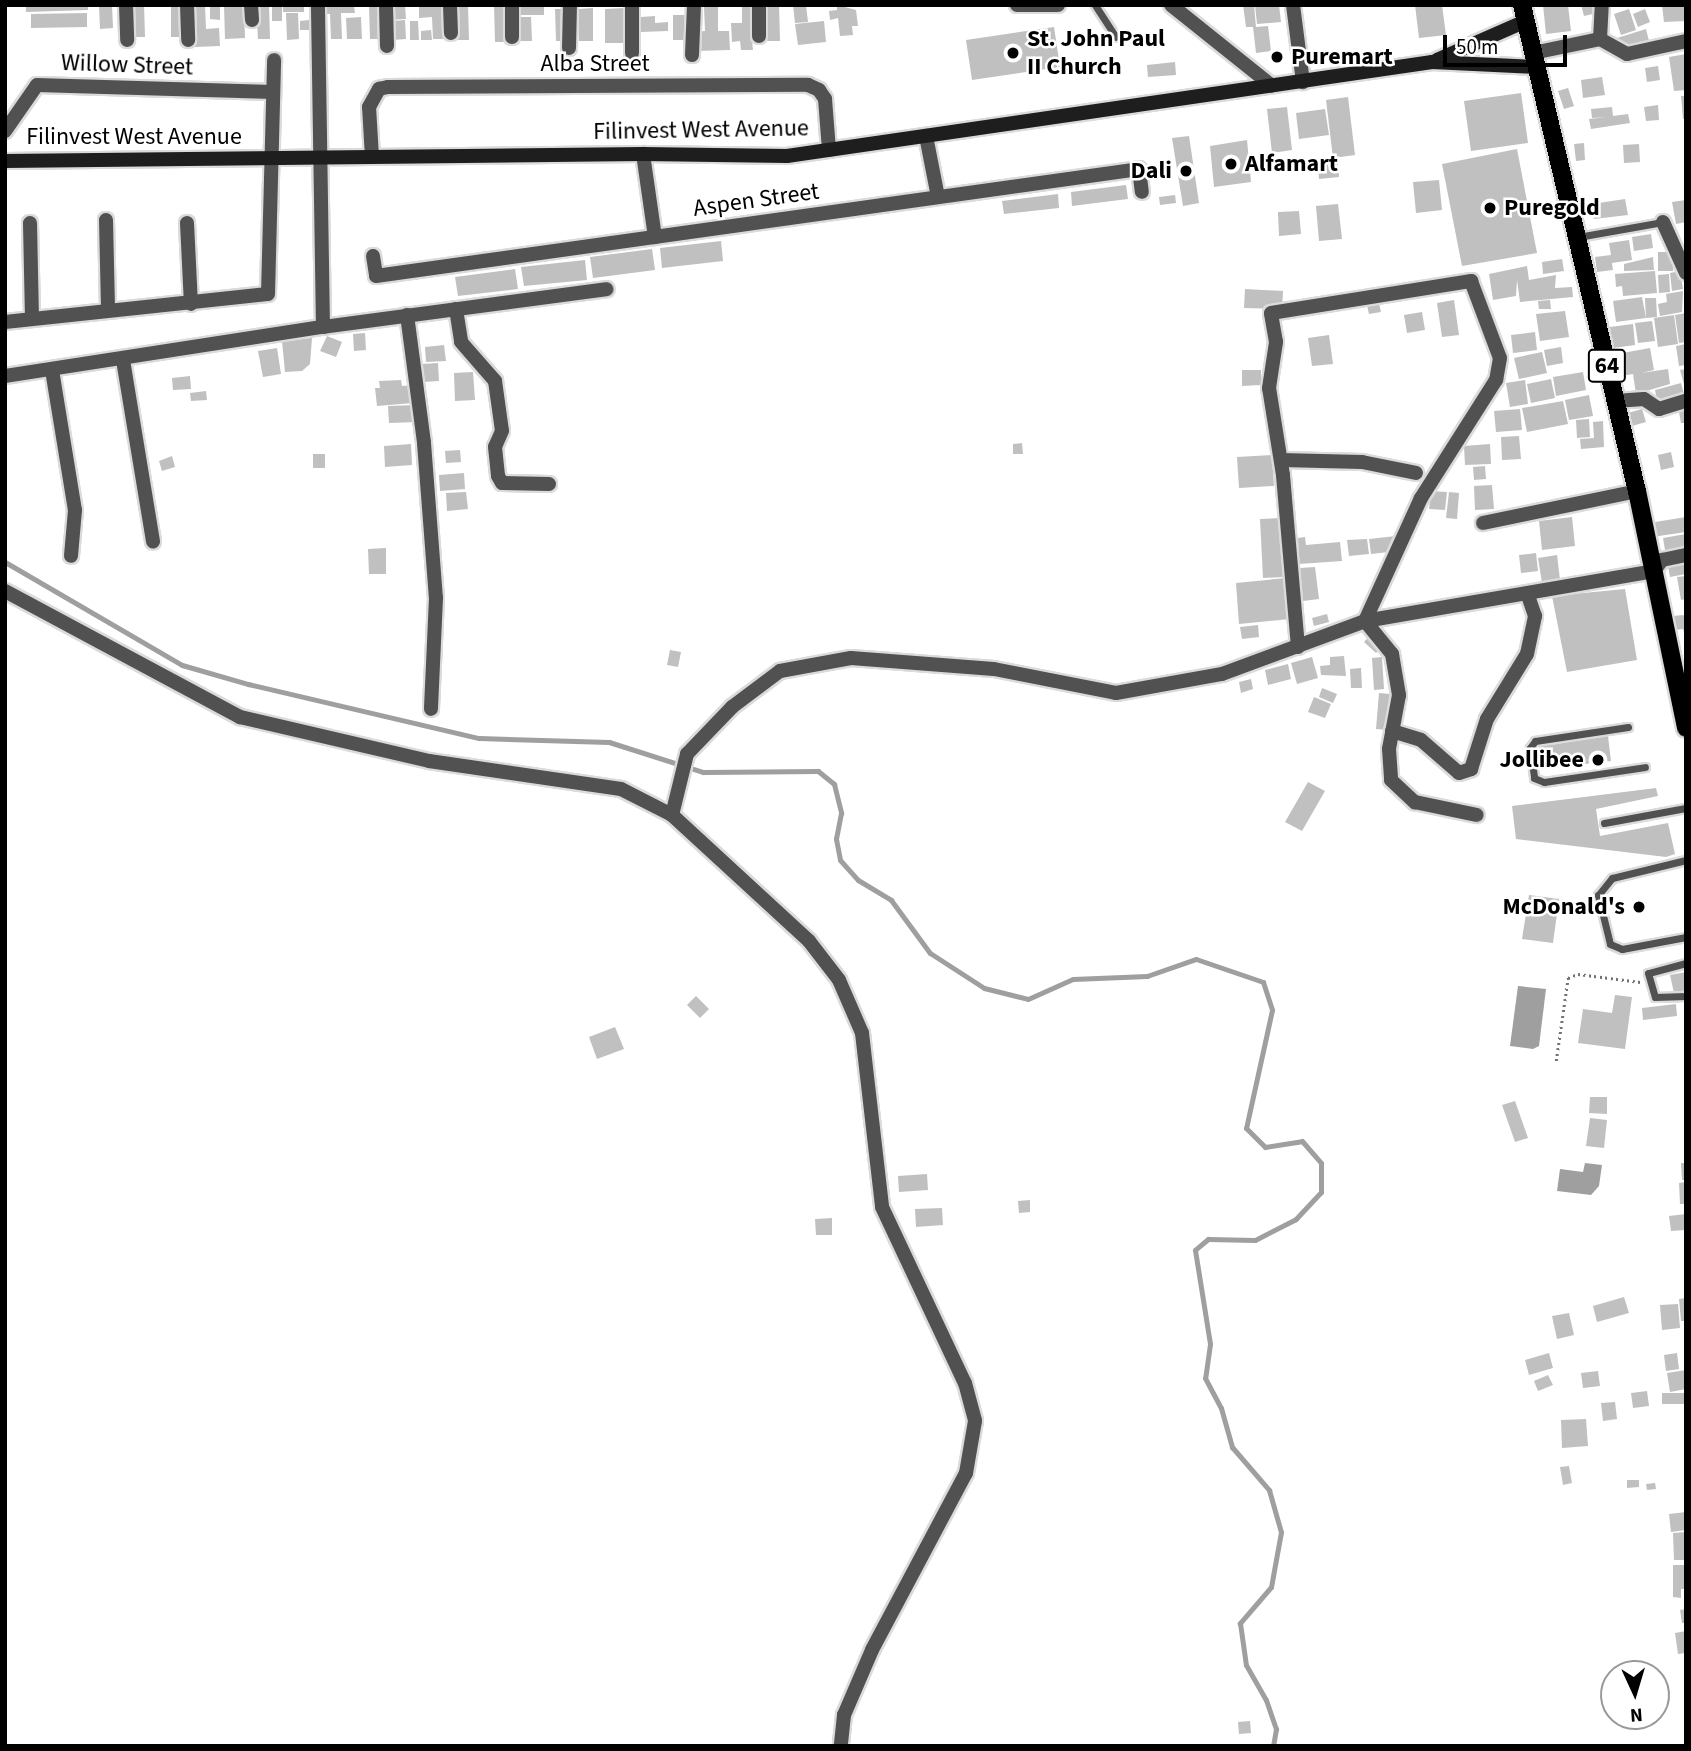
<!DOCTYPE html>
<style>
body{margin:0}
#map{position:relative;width:1691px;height:1751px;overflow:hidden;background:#fff;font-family:"Source Sans 3",sans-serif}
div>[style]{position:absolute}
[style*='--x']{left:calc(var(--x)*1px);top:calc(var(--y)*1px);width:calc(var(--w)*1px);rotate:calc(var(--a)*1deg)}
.water>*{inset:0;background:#9f9f9f}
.stream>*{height:5px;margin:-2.5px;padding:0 2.5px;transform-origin:2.5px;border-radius:2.5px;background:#9f9f9f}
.building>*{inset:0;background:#c0c0c0}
.path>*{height:2.5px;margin-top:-1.25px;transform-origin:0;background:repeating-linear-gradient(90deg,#737373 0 2px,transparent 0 5.5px)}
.roads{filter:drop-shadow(2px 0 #dbdbdb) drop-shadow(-2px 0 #dbdbdb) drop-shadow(0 2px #dbdbdb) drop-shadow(0 -2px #dbdbdb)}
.lane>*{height:7px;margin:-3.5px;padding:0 3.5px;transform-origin:3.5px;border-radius:3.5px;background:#515151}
.street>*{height:14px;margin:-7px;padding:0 7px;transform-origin:7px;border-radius:7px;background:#515151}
.secondary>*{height:14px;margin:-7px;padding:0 7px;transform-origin:7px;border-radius:7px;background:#1e1e1e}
.primary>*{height:18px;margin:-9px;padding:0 9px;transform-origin:9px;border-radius:9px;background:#000}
.dots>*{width:19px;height:19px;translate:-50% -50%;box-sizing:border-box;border:4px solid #fff;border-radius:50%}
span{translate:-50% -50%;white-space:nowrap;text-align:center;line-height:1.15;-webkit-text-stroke:5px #fff;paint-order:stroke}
.shield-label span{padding:2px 5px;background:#fff;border:2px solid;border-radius:5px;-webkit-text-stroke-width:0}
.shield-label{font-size:23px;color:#000;font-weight:700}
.poi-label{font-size:24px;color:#000;font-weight:700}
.left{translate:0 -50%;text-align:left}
.right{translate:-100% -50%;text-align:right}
.street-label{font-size:24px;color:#000}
.frame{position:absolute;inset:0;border:7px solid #000;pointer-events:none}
.north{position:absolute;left:1600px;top:1660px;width:70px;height:70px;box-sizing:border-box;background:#fff;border:2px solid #999;border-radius:50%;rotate:176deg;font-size:19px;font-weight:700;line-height:28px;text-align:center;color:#000}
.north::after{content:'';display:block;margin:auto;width:24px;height:32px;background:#000;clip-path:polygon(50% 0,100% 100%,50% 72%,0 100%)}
.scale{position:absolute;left:1443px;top:35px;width:124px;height:32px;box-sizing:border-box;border:4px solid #000;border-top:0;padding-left:9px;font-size:21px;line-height:24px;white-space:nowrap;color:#000;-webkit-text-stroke:5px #fff;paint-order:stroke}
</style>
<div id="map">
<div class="water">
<div style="clip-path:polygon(1518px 986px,1546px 989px,1539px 1046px,1533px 1049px,1510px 1046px)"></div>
<div style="clip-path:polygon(1585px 1163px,1602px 1165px,1599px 1186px,1591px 1195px,1557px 1191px,1560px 1169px,1583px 1172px)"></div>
</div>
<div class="stream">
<div style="--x:5;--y:562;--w:205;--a:30.2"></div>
<div style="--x:182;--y:665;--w:69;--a:16.1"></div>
<div style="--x:248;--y:684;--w:237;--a:13.2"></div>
<div style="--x:479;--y:738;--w:130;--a:1.8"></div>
<div style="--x:609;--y:742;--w:99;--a:17.7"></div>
<div style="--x:703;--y:772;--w:115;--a:-0.5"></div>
<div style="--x:818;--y:771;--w:21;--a:39"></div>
<div style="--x:834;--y:784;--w:30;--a:76"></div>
<div style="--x:841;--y:813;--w:26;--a:101"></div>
<div style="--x:836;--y:839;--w:21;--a:79"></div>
<div style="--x:840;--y:860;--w:27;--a:48"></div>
<div style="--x:858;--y:880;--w:39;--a:31"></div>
<div style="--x:891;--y:900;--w:66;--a:53.7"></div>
<div style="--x:930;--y:953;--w:64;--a:32.9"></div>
<div style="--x:984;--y:988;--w:45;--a:14"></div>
<div style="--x:1028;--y:999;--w:49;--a:-24"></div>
<div style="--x:1073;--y:979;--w:74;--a:-2.3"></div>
<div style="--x:1147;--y:976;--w:52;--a:-19.1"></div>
<div style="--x:1196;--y:959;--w:71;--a:18.9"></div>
<div style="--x:1263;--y:982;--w:29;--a:72"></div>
<div style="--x:1272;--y:1010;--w:121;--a:102.4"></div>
<div style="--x:1246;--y:1128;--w:27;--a:45"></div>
<div style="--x:1265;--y:1147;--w:37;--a:-9"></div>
<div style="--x:1302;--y:1141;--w:29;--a:49"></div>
<div style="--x:1321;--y:1163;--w:29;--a:90"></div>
<div style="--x:1321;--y:1192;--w:37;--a:133"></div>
<div style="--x:1296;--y:1219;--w:46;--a:152.9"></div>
<div style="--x:1255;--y:1240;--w:47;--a:-178.8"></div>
<div style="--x:1208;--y:1239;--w:17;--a:140"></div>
<div style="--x:1195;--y:1250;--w:95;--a:80.9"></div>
<div style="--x:1210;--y:1344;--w:34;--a:98"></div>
<div style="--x:1205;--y:1378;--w:34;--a:62"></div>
<div style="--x:1221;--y:1408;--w:41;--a:74.2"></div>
<div style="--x:1232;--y:1447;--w:57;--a:49.3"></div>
<div style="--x:1269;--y:1490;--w:44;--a:74.1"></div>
<div style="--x:1281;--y:1532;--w:56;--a:100.3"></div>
<div style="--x:1271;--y:1587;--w:48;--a:130.7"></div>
<div style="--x:1240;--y:1623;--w:42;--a:81.9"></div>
<div style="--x:1246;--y:1665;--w:40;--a:60.3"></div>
<div style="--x:1266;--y:1700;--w:31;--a:71"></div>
<div style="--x:1276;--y:1729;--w:17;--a:100"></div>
</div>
<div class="building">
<div style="clip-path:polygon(26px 5px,88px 5px,88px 10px,26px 12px)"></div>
<div style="clip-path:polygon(99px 5px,112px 5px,113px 28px,100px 29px)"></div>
<div style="clip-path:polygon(133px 5px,144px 5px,145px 37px,133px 37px)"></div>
<div style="clip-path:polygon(182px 5px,182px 37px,171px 37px,171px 6px)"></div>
<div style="clip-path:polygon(193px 5px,205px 5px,206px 29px,219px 28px,220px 46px,195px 47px)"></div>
<div style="clip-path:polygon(224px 5px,244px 5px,245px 38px,225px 39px)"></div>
<div style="clip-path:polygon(256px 5px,269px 5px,270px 39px,258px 39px)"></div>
<div style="clip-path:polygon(282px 5px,282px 21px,272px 21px,272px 6px)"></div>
<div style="clip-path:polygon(283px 5px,304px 5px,304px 12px,283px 12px)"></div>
<div style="clip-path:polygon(354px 5px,355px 13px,341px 13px,342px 39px,331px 39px,330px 14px,325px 14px,325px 6px)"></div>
<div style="clip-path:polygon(388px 5px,405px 5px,406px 19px,389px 20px)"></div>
<div style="clip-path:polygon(432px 5px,442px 5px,444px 39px,433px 39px,432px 17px,419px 18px,419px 6px)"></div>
<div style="clip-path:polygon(494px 5px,507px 5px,508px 42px,495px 42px)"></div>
<div style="clip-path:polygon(517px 5px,544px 5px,544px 15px,517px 15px)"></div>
<div style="clip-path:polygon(718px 5px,718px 31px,729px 31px,730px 50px,697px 51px,696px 32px,705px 31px,704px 7px)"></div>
<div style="clip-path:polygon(742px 5px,755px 6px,757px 41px,752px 41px,753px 50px,741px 50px,740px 41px,732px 42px,731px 23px,742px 23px)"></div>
<div style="clip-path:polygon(779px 5px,780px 41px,767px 41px,766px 7px)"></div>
<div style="clip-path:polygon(793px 5px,806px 5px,808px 22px,795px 23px)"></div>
<div style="clip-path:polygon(837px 5px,856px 10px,858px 26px,852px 26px,853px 35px,840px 36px,838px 18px,830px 20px,829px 11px,837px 10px)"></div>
<div style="clip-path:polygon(1243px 5px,1254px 5px,1256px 27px,1268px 26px,1271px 51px,1256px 53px,1253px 27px,1246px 27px)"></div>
<div style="clip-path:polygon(1255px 5px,1279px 5px,1281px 22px,1257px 24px)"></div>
<div style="clip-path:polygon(1415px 5px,1442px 5px,1446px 35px,1419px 38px)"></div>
<div style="clip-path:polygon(1543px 5px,1568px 5px,1571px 31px,1546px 34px)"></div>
<div style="clip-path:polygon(1581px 5px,1595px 5px,1597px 13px,1584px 16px)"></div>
<div style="clip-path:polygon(1662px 5px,1686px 5px,1686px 21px,1664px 22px)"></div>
<div style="clip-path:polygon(210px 6px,220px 6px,220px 20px,210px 19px)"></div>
<div style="clip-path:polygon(369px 6px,381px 6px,382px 39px,370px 39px)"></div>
<div style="clip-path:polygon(468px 6px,469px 40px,456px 40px,455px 7px)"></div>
<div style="clip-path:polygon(593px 8px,593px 41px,579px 41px,579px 9px)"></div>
<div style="clip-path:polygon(625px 8px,626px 43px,605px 43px,605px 9px)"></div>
<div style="clip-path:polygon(555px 9px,568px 9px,568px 41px,556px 41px)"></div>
<div style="clip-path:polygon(1629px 9px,1636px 30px,1621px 35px,1614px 14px)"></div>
<div style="clip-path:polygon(1645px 9px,1650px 22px,1638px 27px,1633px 14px)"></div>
<div style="clip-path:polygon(87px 13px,87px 27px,31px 28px,31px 14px)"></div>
<div style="clip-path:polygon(286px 13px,298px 13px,299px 39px,287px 40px)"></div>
<div style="clip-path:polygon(673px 15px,687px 15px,687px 40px,673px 40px)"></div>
<div style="clip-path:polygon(655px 16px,655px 23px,668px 22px,668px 31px,641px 32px,641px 17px)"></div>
<div style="clip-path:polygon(361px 17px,362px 39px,347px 39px,346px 18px)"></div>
<div style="clip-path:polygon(517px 17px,531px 17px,532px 41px,517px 41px)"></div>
<div style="clip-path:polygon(309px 20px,310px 30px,300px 30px,300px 21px)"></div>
<div style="clip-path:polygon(405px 20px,406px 39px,393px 40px,393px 21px)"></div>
<div style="clip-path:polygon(410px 21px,418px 21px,419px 40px,410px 40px)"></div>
<div style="clip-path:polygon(824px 21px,826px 42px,798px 45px,795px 24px)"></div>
<div style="clip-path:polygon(1054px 27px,1060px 67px,972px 80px,966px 40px)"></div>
<div style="clip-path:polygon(1646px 29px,1649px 41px,1621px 49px,1617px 38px)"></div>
<div style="clip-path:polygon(431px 30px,432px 40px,421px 40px,421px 31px)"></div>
<div style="clip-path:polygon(1686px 54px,1686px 90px,1674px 91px,1669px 57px)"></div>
<div style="clip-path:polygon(1175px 62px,1176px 75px,1148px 77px,1147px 65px)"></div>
<div style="clip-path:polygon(1658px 66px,1660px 80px,1647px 82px,1645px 68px)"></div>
<div style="clip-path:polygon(1602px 77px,1605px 95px,1583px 98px,1581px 80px)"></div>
<div style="clip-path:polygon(1568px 88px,1574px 106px,1564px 109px,1558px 91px)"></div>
<div style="clip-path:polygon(1521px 93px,1528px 143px,1471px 151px,1464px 101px)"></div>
<div style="clip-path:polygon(1681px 96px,1686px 96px,1686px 119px,1683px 119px)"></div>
<div style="clip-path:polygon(1348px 97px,1355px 155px,1333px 158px,1326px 100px)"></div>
<div style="clip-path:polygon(1658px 105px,1659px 120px,1646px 121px,1644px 107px)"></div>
<div style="clip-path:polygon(1287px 107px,1292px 150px,1272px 153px,1267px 109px)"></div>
<div style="clip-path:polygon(1612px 107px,1613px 116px,1628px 114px,1630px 123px,1591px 129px,1589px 119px,1607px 117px,1592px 118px,1591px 109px)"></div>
<div style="clip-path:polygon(1325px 109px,1329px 135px,1299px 139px,1296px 113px)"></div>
<div style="clip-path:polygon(1189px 136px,1199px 203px,1183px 206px,1172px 138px)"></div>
<div style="clip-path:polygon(1247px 140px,1251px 182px,1214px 187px,1210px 146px)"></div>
<div style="clip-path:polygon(1584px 143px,1585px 160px,1576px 161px,1574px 144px)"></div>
<div style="clip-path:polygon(1639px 144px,1640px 162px,1624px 163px,1623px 145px)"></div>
<div style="clip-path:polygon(1517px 149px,1537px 253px,1462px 266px,1442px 164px)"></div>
<div style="clip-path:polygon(1338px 163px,1339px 177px,1319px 179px,1318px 165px)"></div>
<div style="clip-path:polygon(1439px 180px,1442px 210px,1416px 213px,1413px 182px)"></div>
<div style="clip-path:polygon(1126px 185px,1128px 199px,1072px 206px,1071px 192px)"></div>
<div style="clip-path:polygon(1058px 194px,1059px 208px,1004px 214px,1002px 201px)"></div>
<div style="clip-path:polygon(1175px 195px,1176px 203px,1160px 205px,1159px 197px)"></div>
<div style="clip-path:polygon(1625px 199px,1628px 215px,1594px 219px,1592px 204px)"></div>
<div style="clip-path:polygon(1686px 200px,1686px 222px,1676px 224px,1672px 202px)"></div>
<div style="clip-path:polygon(1338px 204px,1342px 239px,1319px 241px,1316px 206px)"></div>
<div style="clip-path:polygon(1299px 211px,1301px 234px,1279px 236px,1278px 212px)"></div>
<div style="clip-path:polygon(1651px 234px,1653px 248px,1634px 251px,1632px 237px)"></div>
<div style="clip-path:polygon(1629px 240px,1632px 260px,1612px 263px,1613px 270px,1597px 272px,1595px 257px,1611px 255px,1609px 243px)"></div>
<div style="clip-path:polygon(721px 241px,723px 261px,662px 268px,660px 248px)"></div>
<div style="clip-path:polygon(652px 249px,655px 270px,593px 278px,590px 257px)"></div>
<div style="clip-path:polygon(1658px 252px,1673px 252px,1673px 271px,1658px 271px)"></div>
<div style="clip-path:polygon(1653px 257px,1654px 270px,1624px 271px,1624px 264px)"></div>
<div style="clip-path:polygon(1562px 259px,1564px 271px,1543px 274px,1542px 262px)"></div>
<div style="clip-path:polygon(585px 260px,587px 280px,524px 286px,521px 267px)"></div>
<div style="clip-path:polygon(1527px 266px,1529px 280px,1556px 275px,1555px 288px,1572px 287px,1573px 297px,1520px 302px,1517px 280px,1516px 296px,1493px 300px,1489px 274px)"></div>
<div style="clip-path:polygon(515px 269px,518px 289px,458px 296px,455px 277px)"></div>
<div style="clip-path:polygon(1655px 271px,1657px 293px,1623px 296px,1622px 286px,1616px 287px,1615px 274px)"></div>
<div style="clip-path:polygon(1680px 271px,1683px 289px,1672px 291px,1670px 273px)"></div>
<div style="clip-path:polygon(1669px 274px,1670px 292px,1659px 293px,1658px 275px)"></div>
<div style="clip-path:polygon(1245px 289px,1283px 291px,1282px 309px,1244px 308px)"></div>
<div style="clip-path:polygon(1683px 291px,1682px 312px,1660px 316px,1658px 304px,1667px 302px,1666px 294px)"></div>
<div style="clip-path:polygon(1642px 297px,1646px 318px,1616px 322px,1613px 301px)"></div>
<div style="clip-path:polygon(1645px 298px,1656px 298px,1657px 317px,1646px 318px)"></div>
<div style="clip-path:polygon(1378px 299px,1381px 312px,1369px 314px,1366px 301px)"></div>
<div style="clip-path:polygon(1454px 300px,1459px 335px,1442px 337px,1437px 303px)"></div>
<div style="clip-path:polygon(1550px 300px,1551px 309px,1539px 309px,1538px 301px)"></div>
<div style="clip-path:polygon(1565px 311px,1569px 337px,1540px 341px,1536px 314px)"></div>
<div style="clip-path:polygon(1422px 312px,1425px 330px,1407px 333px,1404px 315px)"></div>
<div style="clip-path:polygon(1686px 313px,1686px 342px,1679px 343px,1675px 315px)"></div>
<div style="clip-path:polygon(1674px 315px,1678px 344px,1658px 347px,1654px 318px)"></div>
<div style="clip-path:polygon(1652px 321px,1655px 341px,1638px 343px,1635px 323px)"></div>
<div style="clip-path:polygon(1633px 324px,1635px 345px,1613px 348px,1610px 327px)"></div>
<div style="clip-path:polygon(1535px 332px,1537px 350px,1513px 353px,1511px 335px)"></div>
<div style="clip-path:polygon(365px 333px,366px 350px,354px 351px,353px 334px)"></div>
<div style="clip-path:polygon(1329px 335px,1333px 364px,1312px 366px,1308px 338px)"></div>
<div style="clip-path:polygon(327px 336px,342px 342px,336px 357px,320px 351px)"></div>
<div style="clip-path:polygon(312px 338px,310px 364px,302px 371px,285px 372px,282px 341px)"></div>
<div style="clip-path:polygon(1686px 344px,1686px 365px,1679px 366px,1676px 346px)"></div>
<div style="clip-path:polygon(444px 345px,446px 361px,426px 362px,425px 347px)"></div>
<div style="clip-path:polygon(1561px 347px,1563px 363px,1547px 366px,1544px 350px)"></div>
<div style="clip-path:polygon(277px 348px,281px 374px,263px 377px,258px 351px)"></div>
<div style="clip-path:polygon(1650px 348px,1654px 370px,1641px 373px,1668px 369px,1670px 384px,1636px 394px,1633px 374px,1621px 376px,1617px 354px)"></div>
<div style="clip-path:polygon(1542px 352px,1547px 373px,1519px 379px,1514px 358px)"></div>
<div style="clip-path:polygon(438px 363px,439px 381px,423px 382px,421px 364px)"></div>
<div style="clip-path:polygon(1686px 369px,1686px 388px,1685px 388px,1680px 370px)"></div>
<div style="clip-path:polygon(1242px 370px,1261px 370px,1261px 385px,1242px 386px)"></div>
<div style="clip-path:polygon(473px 372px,475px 400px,455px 401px,454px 373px)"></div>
<div style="clip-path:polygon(1583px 372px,1586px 390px,1556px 396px,1553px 377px)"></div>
<div style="clip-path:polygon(190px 376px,191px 389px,173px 390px,172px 378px)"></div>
<div style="clip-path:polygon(1551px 379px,1555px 398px,1531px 403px,1527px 384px)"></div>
<div style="clip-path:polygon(401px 380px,402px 386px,412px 385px,413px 403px,377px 406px,375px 388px,380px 388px,379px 381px)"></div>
<div style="clip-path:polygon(1525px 380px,1528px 404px,1510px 407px,1506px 383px)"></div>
<div style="clip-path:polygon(1681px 383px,1685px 398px,1658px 405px,1655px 390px)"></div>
<div style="clip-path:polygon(206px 391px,207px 400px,191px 401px,190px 393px)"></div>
<div style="clip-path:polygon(1589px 395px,1593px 416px,1569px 420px,1565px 400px)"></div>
<div style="clip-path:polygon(1563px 401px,1568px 424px,1527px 432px,1522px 408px)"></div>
<div style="clip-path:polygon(416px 405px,417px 422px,389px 423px,388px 406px)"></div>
<div style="clip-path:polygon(1686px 405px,1686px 423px,1681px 423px,1678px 407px)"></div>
<div style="clip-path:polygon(1520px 409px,1522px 430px,1496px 432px,1494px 411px)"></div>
<div style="clip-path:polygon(1642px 409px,1646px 422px,1632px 426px,1628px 413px)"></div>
<div style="clip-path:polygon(1589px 419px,1590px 437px,1577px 438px,1576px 420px)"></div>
<div style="clip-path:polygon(1603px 421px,1604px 447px,1581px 449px,1580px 439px,1594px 438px,1593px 422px)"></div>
<div style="clip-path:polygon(1519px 436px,1521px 459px,1502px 460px,1501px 437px)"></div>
<div style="clip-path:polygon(1022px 443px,1023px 454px,1013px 454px,1013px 444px)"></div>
<div style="clip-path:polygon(411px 444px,412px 465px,385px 467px,384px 446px)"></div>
<div style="clip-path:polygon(1490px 444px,1491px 464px,1465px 465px,1464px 446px)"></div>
<div style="clip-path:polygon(460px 450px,461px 462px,446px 463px,445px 451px)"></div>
<div style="clip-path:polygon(1671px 452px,1674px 467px,1661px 470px,1658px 455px)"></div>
<div style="clip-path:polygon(313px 454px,325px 454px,325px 468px,313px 468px)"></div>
<div style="clip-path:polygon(1272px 455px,1274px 486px,1239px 488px,1237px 457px)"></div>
<div style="clip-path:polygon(172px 456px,175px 467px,162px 471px,159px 461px)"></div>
<div style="clip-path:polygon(1485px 466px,1486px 479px,1474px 480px,1473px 467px)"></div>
<div style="clip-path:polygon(464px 473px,465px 489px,440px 491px,439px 475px)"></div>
<div style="clip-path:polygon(1492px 485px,1494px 509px,1475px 510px,1474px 486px)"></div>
<div style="clip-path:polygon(1431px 491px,1447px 492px,1445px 510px,1429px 509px)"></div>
<div style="clip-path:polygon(466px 492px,468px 509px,447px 511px,446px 493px)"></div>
<div style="clip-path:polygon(1449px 492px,1459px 493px,1457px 519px,1446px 518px)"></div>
<div style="clip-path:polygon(1572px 517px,1575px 546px,1542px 550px,1539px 521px)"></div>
<div style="clip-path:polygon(1686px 517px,1686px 532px,1652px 537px,1649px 523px)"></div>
<div style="clip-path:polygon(1281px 518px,1284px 577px,1263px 578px,1260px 519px)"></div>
<div style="clip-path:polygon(1686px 534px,1686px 553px,1666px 556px,1663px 538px)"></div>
<div style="clip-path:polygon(1396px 536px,1389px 552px,1371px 554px,1369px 539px)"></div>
<div style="clip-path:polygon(1305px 537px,1306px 545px,1340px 542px,1342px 561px,1299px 564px,1298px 538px)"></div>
<div style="clip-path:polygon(1367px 539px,1369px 554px,1349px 556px,1347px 540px)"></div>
<div style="clip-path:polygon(386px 548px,386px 574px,369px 574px,368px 549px)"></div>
<div style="clip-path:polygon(1536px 553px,1538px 571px,1521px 573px,1519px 555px)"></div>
<div style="clip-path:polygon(1557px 555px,1560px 580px,1542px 583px,1538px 558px)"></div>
<div style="clip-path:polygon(1686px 557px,1686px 574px,1670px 577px,1667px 561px)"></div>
<div style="clip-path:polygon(1315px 567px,1319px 599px,1303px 601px,1300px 568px)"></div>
<div style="clip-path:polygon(1686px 576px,1686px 599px,1681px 600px,1677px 577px)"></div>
<div style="clip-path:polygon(1286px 578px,1290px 619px,1239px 624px,1236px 583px)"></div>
<div style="clip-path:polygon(1625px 589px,1637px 660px,1567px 672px,1552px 596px)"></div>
<div style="clip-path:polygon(1327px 614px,1329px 622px,1314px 626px,1312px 618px)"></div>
<div style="clip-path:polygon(1683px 615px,1686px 617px,1686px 637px,1683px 629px,1675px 630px,1673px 616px)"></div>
<div style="clip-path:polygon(1258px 625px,1259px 637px,1242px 639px,1240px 627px)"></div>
<div style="clip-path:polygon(1371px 634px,1384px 645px,1376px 653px,1364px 642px)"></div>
<div style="clip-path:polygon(670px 650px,681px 652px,678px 667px,667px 665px)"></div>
<div style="clip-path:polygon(1344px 656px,1346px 676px,1321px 675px,1320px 666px,1330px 665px,1330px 657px)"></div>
<div style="clip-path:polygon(1312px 657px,1318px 678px,1297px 684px,1291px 663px)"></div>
<div style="clip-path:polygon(1382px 657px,1384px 689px,1374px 690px,1372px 658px)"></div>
<div style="clip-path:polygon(1288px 664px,1291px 679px,1268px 685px,1265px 670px)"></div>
<div style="clip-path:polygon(1361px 668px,1362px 688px,1351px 688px,1350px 669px)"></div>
<div style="clip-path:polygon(1251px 679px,1253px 689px,1241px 693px,1239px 682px)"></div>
<div style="clip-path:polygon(1322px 688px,1337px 694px,1333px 703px,1319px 697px)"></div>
<div style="clip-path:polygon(1379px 693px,1390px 694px,1388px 730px,1376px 729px)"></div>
<div style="clip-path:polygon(1314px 697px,1331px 704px,1325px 718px,1308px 712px)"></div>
<div style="clip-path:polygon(1589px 734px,1589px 738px,1608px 736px,1611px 761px,1585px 764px,1584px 755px,1564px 757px,1565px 765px,1539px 768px,1536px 745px)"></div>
<div style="clip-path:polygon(1308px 782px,1325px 791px,1302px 831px,1285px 822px)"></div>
<div style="clip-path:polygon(1656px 788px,1658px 796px,1596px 809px,1600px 836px,1668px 823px,1675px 854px,1666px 857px,1516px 839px,1512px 806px)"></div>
<div style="clip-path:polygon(1529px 895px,1559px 899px,1553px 943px,1522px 939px)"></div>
<div style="clip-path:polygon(1686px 972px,1686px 990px,1674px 993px,1670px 975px)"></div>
<div style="clip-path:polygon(1615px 995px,1632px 997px,1625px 1049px,1578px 1043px,1583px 1009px,1612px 1013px)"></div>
<div style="clip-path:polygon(696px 996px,709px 1009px,700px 1018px,687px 1005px)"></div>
<div style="clip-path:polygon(1676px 1004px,1677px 1016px,1643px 1020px,1642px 1008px)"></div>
<div style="clip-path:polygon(615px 1027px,624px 1049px,597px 1059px,589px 1037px)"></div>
<div style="clip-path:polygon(1590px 1097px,1607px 1097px,1607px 1114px,1589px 1113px)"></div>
<div style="clip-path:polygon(1515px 1101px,1528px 1138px,1515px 1142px,1502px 1105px)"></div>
<div style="clip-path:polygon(1590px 1118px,1607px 1120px,1604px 1148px,1586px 1146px)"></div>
<div style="clip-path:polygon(1681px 1163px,1686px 1163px,1686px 1180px,1682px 1180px)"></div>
<div style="clip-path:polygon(927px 1174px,928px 1190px,899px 1192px,898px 1176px)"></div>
<div style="clip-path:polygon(1686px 1182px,1686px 1204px,1680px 1204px,1679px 1183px)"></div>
<div style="clip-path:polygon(1030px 1200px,1030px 1212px,1019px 1213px,1018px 1201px)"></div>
<div style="clip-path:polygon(942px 1208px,943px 1225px,916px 1227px,915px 1209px)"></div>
<div style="clip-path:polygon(1686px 1214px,1686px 1230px,1671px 1231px,1669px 1216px)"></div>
<div style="clip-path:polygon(832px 1218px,832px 1235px,816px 1235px,815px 1219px)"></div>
<div style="clip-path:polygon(1624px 1297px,1629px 1313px,1597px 1322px,1593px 1306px)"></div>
<div style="clip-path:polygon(1686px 1298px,1686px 1321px,1681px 1321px,1679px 1299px)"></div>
<div style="clip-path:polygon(1678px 1304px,1680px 1328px,1662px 1330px,1660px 1305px)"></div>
<div style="clip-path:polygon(1569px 1313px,1574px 1335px,1557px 1339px,1552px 1316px)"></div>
<div style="clip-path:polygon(1549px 1353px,1553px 1368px,1529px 1375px,1525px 1360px)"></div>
<div style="clip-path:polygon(1677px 1353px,1679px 1369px,1666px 1371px,1664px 1355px)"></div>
<div style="clip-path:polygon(1686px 1370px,1686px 1389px,1670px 1392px,1667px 1373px)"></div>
<div style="clip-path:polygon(1598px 1371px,1600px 1386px,1583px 1388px,1581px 1373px)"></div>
<div style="clip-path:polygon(1548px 1375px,1553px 1385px,1538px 1391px,1534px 1381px)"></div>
<div style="clip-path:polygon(1647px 1391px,1649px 1406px,1633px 1408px,1631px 1393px)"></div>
<div style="clip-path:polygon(1662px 1393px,1686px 1393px,1686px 1404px,1662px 1404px)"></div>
<div style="clip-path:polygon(1615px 1402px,1617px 1419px,1603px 1421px,1601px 1403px)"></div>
<div style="clip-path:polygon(1586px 1419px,1588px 1446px,1562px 1448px,1561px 1420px)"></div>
<div style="clip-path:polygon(1569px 1466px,1572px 1483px,1563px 1485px,1560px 1467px)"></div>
<div style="clip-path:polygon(1627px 1480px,1639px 1480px,1639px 1487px,1627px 1488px)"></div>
<div style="clip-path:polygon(1655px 1483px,1656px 1489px,1647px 1490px,1646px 1484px)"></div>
<div style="clip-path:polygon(1686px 1512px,1686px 1530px,1671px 1532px,1669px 1514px)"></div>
<div style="clip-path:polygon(1686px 1532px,1686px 1560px,1674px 1560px,1673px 1533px)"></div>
<div style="clip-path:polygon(1673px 1565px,1686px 1565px,1686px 1589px,1681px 1589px,1681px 1598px,1673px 1597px)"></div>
<div style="clip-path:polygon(1686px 1609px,1686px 1623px,1682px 1623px,1680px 1610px)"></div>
<div style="clip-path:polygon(1686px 1631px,1686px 1653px,1678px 1654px,1675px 1633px)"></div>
<div style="clip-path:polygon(1250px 1721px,1251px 1733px,1239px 1734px,1238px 1722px)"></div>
</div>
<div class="path">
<div style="--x:1556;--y:1061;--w:84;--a:-81.8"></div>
<div style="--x:1568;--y:978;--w:11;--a:-22"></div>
<div style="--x:1578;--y:974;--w:63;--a:7.4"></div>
</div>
<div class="roads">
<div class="lane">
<div style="--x:1095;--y:5;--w:38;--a:57"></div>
<div style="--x:1578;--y:237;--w:86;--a:-10"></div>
<div style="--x:1628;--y:727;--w:94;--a:171.4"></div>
<div style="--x:1535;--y:741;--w:9;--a:126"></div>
<div style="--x:1530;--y:748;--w:30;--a:82"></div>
<div style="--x:1534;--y:778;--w:11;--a:22"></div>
<div style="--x:1544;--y:782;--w:102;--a:-8.4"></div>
<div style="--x:1604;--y:823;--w:83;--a:-10.4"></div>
<div style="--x:1686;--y:860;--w:76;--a:166.3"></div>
<div style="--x:1612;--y:878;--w:22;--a:129"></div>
<div style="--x:1598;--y:895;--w:50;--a:76.2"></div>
<div style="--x:1610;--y:944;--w:13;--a:23"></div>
<div style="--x:1622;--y:949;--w:65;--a:-10.6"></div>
<div style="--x:1686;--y:963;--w:39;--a:165"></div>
<div style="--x:1648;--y:973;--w:25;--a:74"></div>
<div style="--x:1655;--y:997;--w:31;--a:-2"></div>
</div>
<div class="street">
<div style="--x:126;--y:5;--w:35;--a:88"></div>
<div style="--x:187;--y:5;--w:35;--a:88"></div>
<div style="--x:251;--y:5;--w:15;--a:86"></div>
<div style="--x:386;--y:5;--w:41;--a:88.6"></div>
<div style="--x:450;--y:5;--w:28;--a:88"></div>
<div style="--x:512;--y:5;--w:32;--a:90"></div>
<div style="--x:1017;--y:5;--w:41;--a:0"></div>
<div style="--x:1171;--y:5;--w:129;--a:38.7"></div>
<div style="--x:1293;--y:5;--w:78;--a:82.6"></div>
<div style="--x:759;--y:36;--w:31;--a:-90"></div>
<div style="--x:1600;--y:39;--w:34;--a:-87"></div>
<div style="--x:569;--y:48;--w:43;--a:-88.7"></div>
<div style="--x:632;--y:53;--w:48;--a:-90"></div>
<div style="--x:1533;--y:53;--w:68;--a:-11.8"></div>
<div style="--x:1600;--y:39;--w:31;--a:29"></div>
<div style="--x:1627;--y:54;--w:60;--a:-12.4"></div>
<div style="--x:692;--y:55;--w:50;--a:-87.7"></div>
<div style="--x:5;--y:131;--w:56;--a:-55.2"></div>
<div style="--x:37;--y:85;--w:236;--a:1.7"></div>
<div style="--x:926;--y:136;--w:62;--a:78.9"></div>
<div style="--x:643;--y:154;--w:84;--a:81.8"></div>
<div style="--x:372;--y:157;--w:50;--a:-93.4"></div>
<div style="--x:369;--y:107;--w:21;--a:-61"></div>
<div style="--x:379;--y:89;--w:9;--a:-13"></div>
<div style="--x:388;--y:87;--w:420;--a:-0.3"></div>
<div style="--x:808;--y:85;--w:12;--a:24"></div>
<div style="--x:819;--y:90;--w:11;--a:56"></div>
<div style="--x:825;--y:99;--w:51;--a:85.5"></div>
<div style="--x:106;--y:220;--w:89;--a:88.7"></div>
<div style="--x:1663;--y:222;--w:56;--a:65.7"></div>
<div style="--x:30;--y:223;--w:96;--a:88.8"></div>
<div style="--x:187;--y:223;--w:81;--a:87.2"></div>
<div style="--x:373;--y:256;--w:20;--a:81"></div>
<div style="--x:376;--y:276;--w:770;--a:-7.98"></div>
<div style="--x:1139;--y:169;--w:23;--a:83"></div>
<div style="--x:456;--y:309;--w:33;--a:81"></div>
<div style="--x:461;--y:342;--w:52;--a:48.9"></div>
<div style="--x:495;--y:381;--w:50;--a:82"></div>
<div style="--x:502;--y:431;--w:17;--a:114"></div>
<div style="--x:495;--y:447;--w:29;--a:84"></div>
<div style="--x:498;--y:476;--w:8;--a:60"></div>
<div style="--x:502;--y:483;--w:47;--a:1.2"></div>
<div style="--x:407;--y:315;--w:129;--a:82.4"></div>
<div style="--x:424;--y:443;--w:155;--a:85.6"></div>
<div style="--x:436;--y:598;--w:111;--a:92.6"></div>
<div style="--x:5;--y:322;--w:264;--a:-6.1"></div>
<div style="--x:268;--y:294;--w:234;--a:-88.5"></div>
<div style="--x:323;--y:327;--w:286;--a:-7.6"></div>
<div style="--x:123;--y:360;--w:184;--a:80.6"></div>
<div style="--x:52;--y:370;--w:142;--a:80.7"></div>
<div style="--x:75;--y:510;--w:46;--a:95"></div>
<div style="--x:5;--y:376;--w:322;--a:-8.8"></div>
<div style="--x:323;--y:327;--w:322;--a:-90.9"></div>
<div style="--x:1615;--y:401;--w:29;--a:-4"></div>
<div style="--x:1644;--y:399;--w:18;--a:34"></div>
<div style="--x:1659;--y:409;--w:28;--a:-17"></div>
<div style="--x:1281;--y:460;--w:81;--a:1.4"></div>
<div style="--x:1362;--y:462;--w:55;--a:11.5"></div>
<div style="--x:1483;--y:523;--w:157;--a:-11.7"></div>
<div style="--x:5;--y:591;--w:267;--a:28.2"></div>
<div style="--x:240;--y:717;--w:194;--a:13.1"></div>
<div style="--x:429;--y:761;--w:194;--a:8.3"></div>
<div style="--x:621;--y:789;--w:57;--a:27"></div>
<div style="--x:672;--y:815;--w:186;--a:42.6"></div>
<div style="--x:809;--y:941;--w:49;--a:52.4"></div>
<div style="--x:839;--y:980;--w:58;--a:66.5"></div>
<div style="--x:862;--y:1033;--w:175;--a:83.4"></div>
<div style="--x:882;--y:1207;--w:195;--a:64.8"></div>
<div style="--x:965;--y:1383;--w:39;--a:75"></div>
<div style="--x:975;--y:1421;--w:53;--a:99.8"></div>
<div style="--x:966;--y:1473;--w:200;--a:118"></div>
<div style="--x:872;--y:1650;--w:71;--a:113.3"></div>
<div style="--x:844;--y:1715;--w:31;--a:96"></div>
<div style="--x:1365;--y:621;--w:293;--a:-9.8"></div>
<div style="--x:1654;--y:571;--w:14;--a:-54"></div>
<div style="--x:1662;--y:560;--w:25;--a:-12"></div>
<div style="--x:1298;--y:647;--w:173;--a:-95"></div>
<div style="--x:1283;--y:475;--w:88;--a:-99.1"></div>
<div style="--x:1269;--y:388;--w:47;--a:-81.3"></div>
<div style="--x:1276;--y:342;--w:29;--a:-100"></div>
<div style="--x:1271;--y:313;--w:203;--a:-9.1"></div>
<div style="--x:1471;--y:281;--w:82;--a:69.4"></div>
<div style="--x:1500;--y:358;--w:22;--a:100"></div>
<div style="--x:1496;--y:380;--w:140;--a:122.4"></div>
<div style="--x:1421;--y:498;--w:135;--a:114.5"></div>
<div style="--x:1392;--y:731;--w:30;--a:17"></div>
<div style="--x:1421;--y:740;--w:50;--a:41"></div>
<div style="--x:1459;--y:773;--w:13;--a:-18"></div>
<div style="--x:1471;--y:769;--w:52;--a:-72.3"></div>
<div style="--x:1487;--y:719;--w:76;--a:-58.4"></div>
<div style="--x:1527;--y:654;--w:39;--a:-78"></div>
<div style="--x:1535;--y:616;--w:24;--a:-109"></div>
<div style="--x:672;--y:815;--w:63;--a:-76.2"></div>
<div style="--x:687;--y:754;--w:65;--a:-46.2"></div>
<div style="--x:732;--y:707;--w:60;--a:-36.9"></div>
<div style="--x:780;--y:671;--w:72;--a:-10.4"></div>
<div style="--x:851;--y:658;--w:143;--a:4.4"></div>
<div style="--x:994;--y:669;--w:124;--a:11.1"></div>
<div style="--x:1116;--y:693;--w:108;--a:-10.2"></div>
<div style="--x:1222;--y:674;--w:153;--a:-20.3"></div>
<div style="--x:1365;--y:621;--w:43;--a:50.7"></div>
<div style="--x:1392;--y:654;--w:42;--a:80.3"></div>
<div style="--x:1399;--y:695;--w:55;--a:100.5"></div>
<div style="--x:1389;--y:749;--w:31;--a:86"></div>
<div style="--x:1391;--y:780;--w:33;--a:43"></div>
<div style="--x:1415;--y:802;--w:63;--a:11.8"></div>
</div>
<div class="secondary">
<div style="--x:1437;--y:60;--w:97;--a:-23.7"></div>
<div style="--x:5;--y:161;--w:638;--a:-0.63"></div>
<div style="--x:643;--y:154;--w:144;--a:0.8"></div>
<div style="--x:787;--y:156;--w:652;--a:-8.29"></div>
<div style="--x:1432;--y:62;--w:104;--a:2.8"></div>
</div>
<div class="primary">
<div style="--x:1522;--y:5;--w:499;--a:76.7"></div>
<div style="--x:1637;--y:491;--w:242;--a:78.3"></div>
</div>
</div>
<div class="dots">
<div style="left:1013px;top:53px;background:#000"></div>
<div style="left:1277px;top:57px;background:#000"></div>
<div style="left:1231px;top:164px;background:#000"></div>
<div style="left:1186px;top:171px;background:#000"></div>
<div style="left:1490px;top:208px;background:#000"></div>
<div style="left:1598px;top:760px;background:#000"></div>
<div style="left:1639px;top:907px;background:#000"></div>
</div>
<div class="shield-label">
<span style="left:1607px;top:366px">64</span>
</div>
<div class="poi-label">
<span class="left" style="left:1027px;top:53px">St. John Paul<br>II Church</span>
<span class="left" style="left:1291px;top:57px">Puremart</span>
<span class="left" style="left:1245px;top:164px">Alfamart</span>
<span class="right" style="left:1172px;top:171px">Dali</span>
<span class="left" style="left:1504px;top:208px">Puregold</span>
<span class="right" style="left:1584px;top:760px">Jollibee</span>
<span class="right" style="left:1625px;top:907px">McDonald's</span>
</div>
<div class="street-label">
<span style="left:595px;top:64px">Alba Street</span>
<span style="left:127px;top:65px;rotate:2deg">Willow Street</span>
<span style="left:701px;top:130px;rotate:-1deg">Filinvest West Avenue</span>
<span style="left:134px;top:137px">Filinvest West Avenue</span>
<span style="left:756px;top:200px;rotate:-8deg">Aspen Street</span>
</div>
<div class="frame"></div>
<div class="north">N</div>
<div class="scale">50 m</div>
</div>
